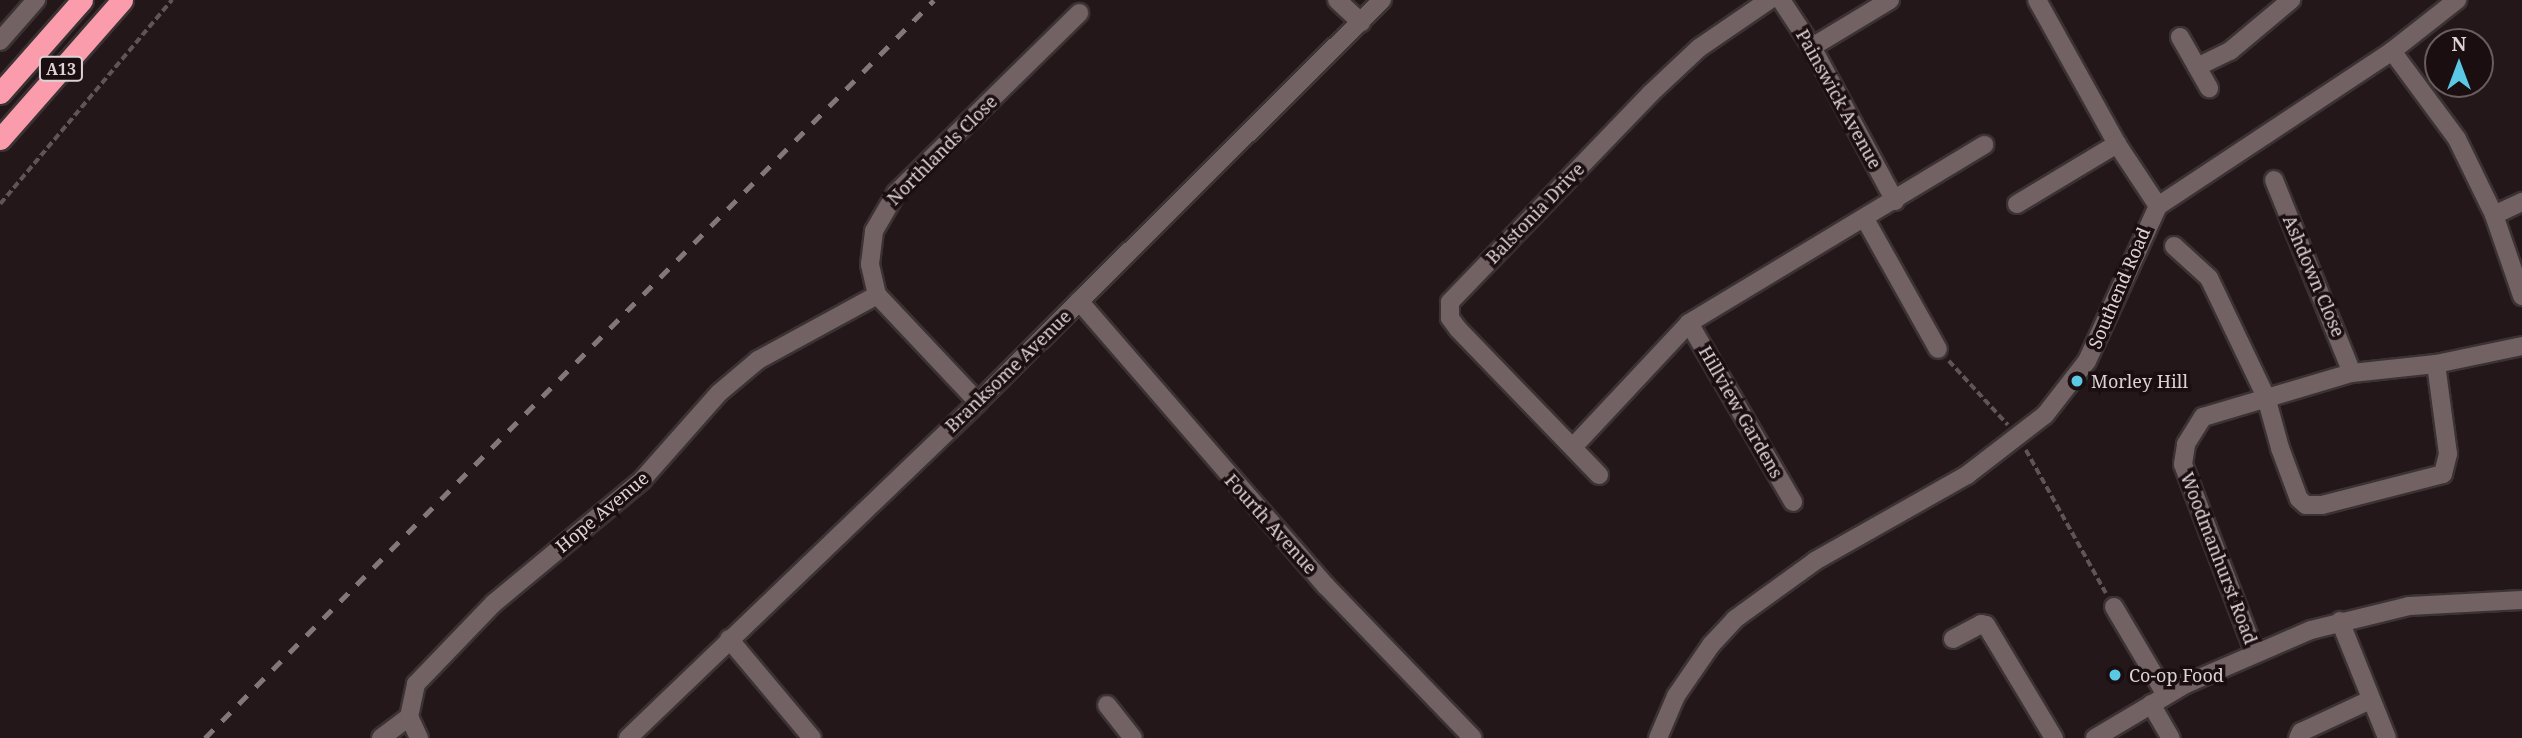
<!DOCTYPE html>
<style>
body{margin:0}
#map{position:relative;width:2522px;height:738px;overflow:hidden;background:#241719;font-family:"Noto Serif",serif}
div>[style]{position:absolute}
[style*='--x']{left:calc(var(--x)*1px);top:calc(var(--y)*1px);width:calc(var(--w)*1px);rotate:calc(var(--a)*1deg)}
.path>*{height:3.5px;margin-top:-1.75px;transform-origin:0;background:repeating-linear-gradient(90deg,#615456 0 7px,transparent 0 10.5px)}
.roads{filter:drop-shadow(2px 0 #3b3233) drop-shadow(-2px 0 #3b3233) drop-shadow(0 2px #3b3233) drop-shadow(0 -2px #3b3233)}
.minor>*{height:18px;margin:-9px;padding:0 9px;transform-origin:9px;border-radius:9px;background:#726264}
.highway>*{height:21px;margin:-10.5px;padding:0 10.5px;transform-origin:10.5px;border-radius:10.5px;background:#fa9cab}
.rail>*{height:5px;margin-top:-2.5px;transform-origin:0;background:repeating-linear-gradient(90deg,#837779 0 12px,transparent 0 24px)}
.dots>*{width:19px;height:19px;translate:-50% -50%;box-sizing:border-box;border:4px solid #1b0e10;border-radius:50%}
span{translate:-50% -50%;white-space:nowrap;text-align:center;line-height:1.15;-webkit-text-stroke:7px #1b0e10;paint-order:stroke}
.shield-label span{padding:2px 5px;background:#1b0e10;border:2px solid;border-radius:5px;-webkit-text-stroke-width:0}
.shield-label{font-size:16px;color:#ddd3d5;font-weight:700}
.street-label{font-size:18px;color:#ddd3d5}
.poi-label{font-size:18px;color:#ddd3d5}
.left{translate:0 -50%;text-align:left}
.north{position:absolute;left:2424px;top:28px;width:70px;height:70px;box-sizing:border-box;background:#1b0e10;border:2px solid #695d5f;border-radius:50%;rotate:0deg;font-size:19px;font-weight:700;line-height:28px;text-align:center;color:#ddd3d5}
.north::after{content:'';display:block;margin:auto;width:24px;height:32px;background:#5bc8e6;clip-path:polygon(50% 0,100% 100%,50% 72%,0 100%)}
</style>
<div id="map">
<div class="path">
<div style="--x:0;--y:204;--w:267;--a:-49.9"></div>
<div style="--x:1949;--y:361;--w:87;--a:47.3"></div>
<div style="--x:2026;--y:450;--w:164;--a:60.8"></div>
</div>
<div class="roads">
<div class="minor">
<div style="--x:1337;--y:0;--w:33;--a:43"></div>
<div style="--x:1781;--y:0;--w:56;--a:56.6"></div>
<div style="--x:1812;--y:47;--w:175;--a:61.7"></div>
<div style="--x:2037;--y:0;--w:165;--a:60.9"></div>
<div style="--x:2117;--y:144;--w:74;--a:56.5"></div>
<div style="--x:2180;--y:37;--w:59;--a:60.4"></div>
<div style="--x:0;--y:41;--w:55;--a:-48.7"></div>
<div style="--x:1812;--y:47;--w:91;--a:-31.1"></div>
<div style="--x:2392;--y:51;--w:109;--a:53.5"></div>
<div style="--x:2457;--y:139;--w:85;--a:64"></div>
<div style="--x:2494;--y:215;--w:86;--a:70.9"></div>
<div style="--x:2197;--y:67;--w:37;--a:-26"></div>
<div style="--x:2230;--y:51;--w:80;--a:-39.9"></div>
<div style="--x:2274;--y:180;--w:208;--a:68"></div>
<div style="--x:2017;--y:204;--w:117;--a:-31"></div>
<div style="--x:2494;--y:215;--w:31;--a:-25"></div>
<div style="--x:1865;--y:219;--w:149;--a:60.7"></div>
<div style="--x:2174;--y:246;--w:47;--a:42.4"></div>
<div style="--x:2209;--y:278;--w:132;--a:64.4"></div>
<div style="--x:2266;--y:397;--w:53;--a:74.6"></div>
<div style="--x:2280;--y:448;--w:54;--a:69.6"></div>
<div style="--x:2299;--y:499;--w:9;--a:41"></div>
<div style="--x:2306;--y:505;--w:16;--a:0"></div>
<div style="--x:2322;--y:505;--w:125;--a:-14.4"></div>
<div style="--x:2443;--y:474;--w:21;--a:-76"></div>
<div style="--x:2448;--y:454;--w:91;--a:-97.6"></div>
<div style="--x:1079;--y:301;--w:377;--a:49.1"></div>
<div style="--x:1326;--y:586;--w:211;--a:46"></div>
<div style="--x:1689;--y:323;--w:207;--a:59.8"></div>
<div style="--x:978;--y:402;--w:147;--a:-133.3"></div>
<div style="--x:877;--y:295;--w:32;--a:-103"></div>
<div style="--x:870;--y:264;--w:33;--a:-83"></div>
<div style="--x:874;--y:231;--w:44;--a:-59.9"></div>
<div style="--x:896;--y:193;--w:257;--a:-44.5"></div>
<div style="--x:1574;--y:446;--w:168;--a:-46.9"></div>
<div style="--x:1689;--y:323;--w:345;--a:-31.1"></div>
<div style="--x:1599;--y:475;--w:203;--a:-134"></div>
<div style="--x:1458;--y:329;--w:14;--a:-126"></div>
<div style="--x:1450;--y:318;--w:16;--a:-90"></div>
<div style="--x:1450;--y:302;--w:289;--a:-46.1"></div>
<div style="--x:1650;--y:94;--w:67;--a:-43.2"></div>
<div style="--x:1699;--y:48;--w:85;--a:-34.4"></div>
<div style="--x:2114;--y:607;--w:102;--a:59.4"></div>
<div style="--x:2340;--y:621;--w:126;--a:68.1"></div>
<div style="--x:729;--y:639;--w:129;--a:50"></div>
<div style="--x:1953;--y:639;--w:32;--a:-28"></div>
<div style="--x:1981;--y:624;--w:5;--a:11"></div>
<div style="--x:1986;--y:625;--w:132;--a:59"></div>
<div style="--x:2255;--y:653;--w:202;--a:-110.9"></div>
<div style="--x:2183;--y:464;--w:20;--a:-81"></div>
<div style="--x:2186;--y:444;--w:32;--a:-58"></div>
<div style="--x:2203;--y:417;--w:155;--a:-16.5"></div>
<div style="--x:2352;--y:373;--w:84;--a:-6.1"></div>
<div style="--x:2436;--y:364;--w:88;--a:-11.8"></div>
<div style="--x:2151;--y:704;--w:39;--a:60"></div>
<div style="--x:1107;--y:705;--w:42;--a:51.8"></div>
<div style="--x:381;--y:738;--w:35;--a:-37"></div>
<div style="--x:419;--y:738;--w:23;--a:-115"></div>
<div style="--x:409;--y:717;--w:34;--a:-78"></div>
<div style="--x:416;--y:684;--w:112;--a:-46.1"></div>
<div style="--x:494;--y:603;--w:192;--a:-39.7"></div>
<div style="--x:642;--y:480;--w:116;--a:-48.5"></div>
<div style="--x:719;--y:393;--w:51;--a:-40.2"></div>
<div style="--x:758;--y:360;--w:136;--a:-28.6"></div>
<div style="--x:628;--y:738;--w:485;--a:-43.8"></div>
<div style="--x:978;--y:402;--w:570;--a:-44.86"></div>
<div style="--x:1658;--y:738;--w:46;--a:-66.8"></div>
<div style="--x:1676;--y:696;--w:62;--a:-55.5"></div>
<div style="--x:1711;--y:645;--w:35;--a:-47"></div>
<div style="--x:1735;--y:619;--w:99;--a:-35.9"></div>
<div style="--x:1815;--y:561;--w:175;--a:-29.5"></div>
<div style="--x:1967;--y:475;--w:98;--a:-37.6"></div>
<div style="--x:2045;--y:415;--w:68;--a:-52.1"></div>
<div style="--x:2087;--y:361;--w:170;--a:-65.4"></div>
<div style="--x:2158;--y:206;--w:281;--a:-33.5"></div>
<div style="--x:2392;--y:51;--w:83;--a:-38.1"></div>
<div style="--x:2095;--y:738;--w:106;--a:-30.7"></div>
<div style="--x:2186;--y:684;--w:136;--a:-23.4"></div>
<div style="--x:2311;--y:630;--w:101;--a:-13.8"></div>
<div style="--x:2409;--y:606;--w:113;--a:-3"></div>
<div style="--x:2298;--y:738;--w:7;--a:-63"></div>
<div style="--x:2301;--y:732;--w:76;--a:-24.9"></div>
</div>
<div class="highway">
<div style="--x:0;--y:93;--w:124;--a:-48.6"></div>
<div style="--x:0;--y:139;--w:185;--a:-48.7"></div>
</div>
</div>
<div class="rail">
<div style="--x:205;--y:738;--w:1037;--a:-45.35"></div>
</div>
<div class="dots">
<div style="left:2077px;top:381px;background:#5bc8e6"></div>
<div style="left:2115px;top:675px;background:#5bc8e6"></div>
</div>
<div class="shield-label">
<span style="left:61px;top:69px">A13</span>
</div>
<div class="street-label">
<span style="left:1839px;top:99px;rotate:61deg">Painswick Avenue</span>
<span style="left:942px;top:150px;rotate:-45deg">Northlands Close</span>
<span style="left:1535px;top:213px;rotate:-46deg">Balstonia Drive</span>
<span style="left:2314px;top:276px;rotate:67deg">Ashdown Close</span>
<span style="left:2119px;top:288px;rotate:-67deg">Southend Road</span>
<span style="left:1008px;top:371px;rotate:-44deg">Branksome Avenue</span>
<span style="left:1741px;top:412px;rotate:60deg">Hillview Gardens</span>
<span style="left:602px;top:512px;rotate:-40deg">Hope Avenue</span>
<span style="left:1271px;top:524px;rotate:48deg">Fourth Avenue</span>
<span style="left:2219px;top:558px;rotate:69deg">Woodmanhurst Road</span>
</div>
<div class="poi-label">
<span class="left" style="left:2091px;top:381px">Morley Hill</span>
<span class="left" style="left:2129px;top:675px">Co-op Food</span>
</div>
<div class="north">N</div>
</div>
